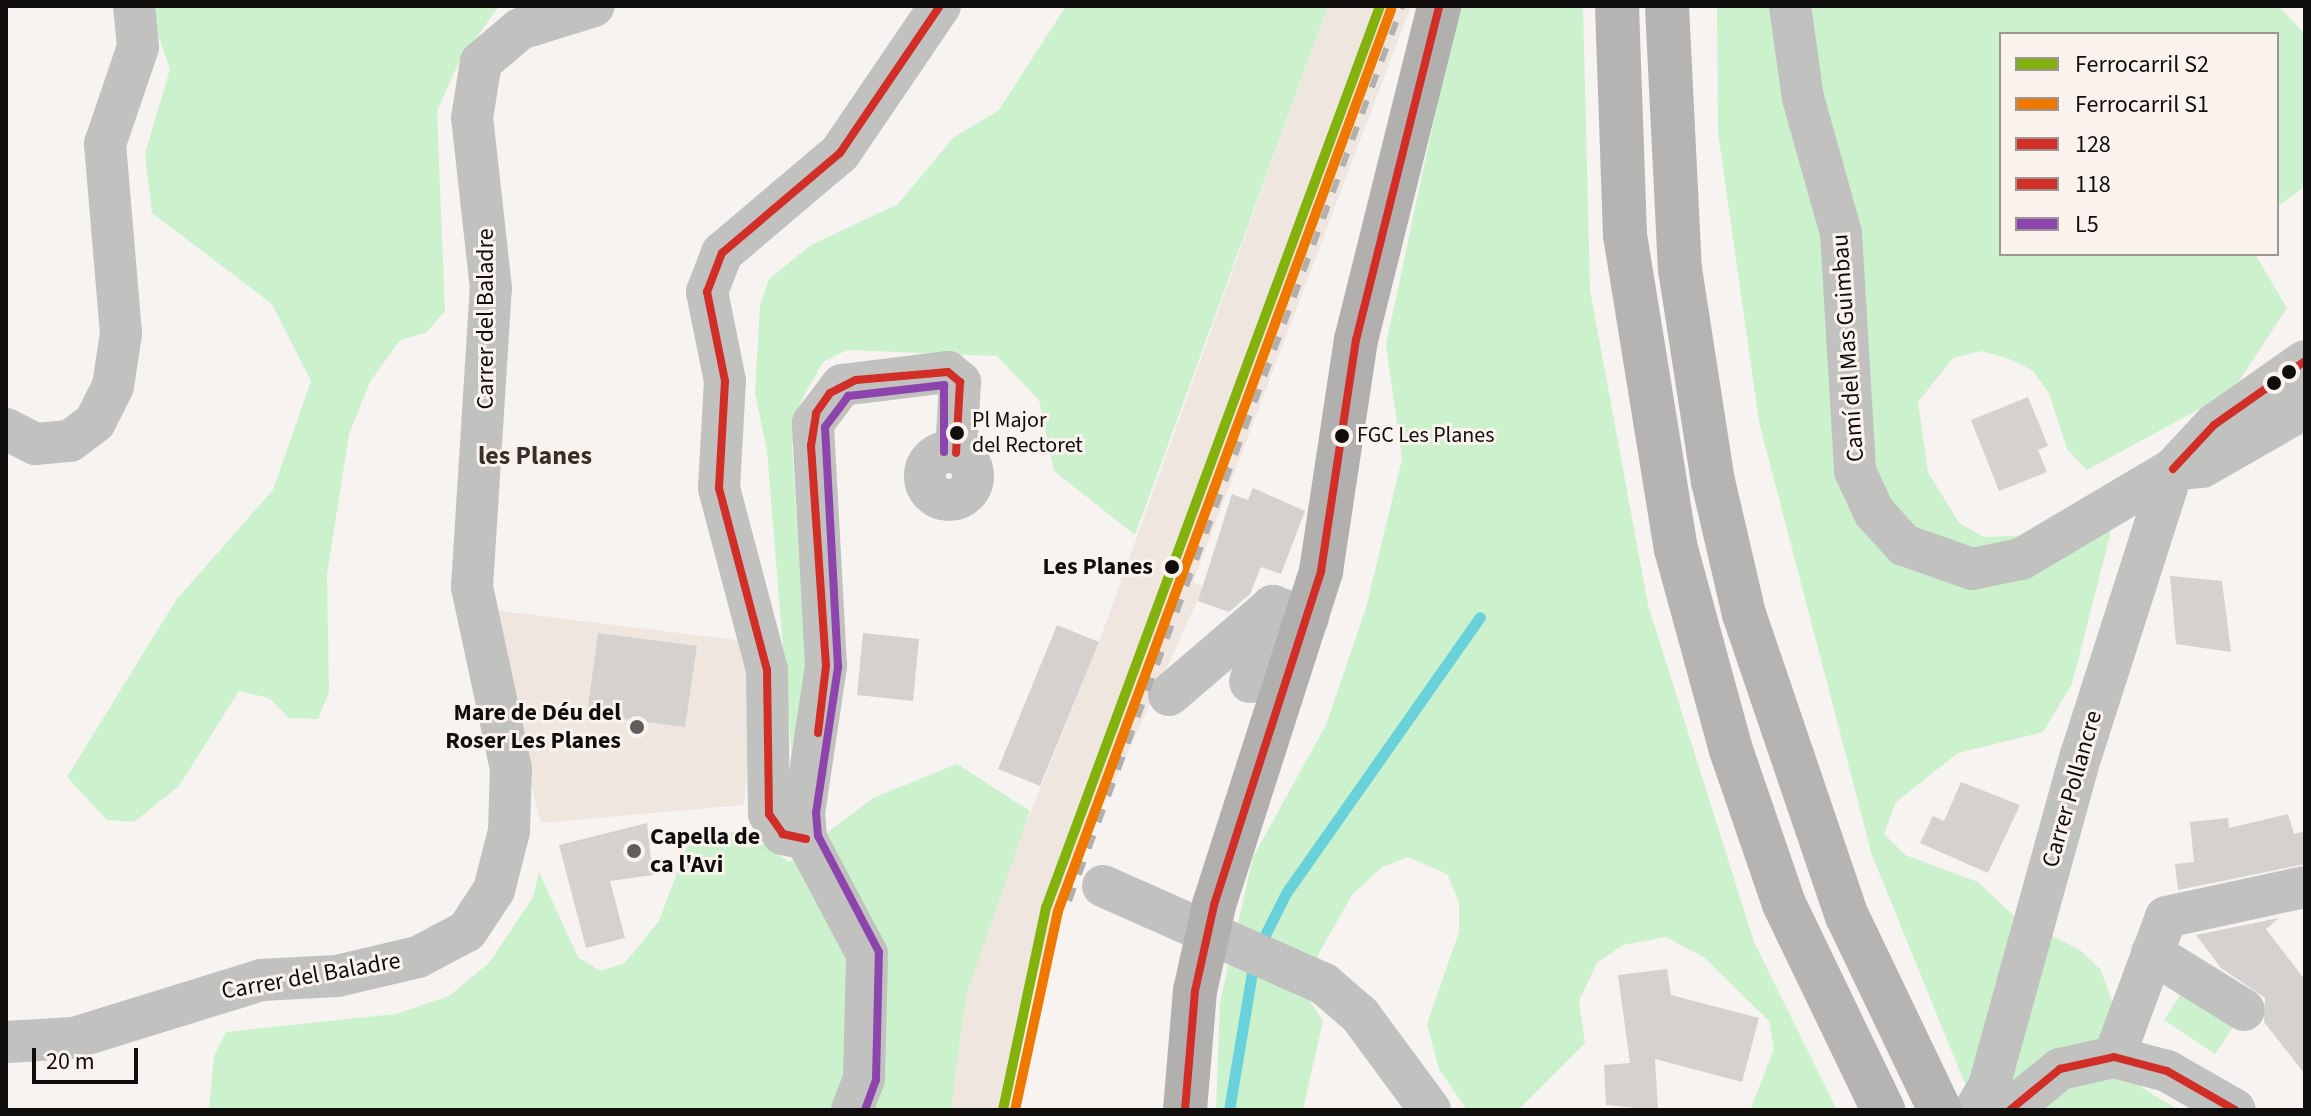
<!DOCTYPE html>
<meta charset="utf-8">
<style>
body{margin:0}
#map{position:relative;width:2311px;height:1116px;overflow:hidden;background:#f6f3f0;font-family:"Source Sans 3",sans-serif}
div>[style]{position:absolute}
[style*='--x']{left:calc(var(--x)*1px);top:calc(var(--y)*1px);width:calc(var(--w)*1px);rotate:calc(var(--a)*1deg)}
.built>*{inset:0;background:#efe7df}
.green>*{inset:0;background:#ccf1cd}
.stream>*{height:11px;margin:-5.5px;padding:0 5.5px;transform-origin:5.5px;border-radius:5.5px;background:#69d1da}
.building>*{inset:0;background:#d4d1cf}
.minor>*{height:42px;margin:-21px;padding:0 21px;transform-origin:21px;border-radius:21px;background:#c1c1c0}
.minor>.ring{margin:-21px;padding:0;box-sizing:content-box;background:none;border:42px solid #c1c1c0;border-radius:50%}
.major>*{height:44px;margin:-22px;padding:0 22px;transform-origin:22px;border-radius:22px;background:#b1b0ae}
.highway>*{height:44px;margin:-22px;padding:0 22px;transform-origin:22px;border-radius:22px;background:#b5b4b3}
.rail>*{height:6px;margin-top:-3px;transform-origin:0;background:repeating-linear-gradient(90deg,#b1b0af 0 14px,transparent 0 28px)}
.bus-1>*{height:8px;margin:-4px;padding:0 4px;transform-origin:4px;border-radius:4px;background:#d02e26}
.bus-2>*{height:8px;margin:-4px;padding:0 4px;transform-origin:4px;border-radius:4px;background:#d02e26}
.bus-3>*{height:8px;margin:-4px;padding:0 4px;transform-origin:4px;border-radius:4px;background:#8e44ad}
.rail-1>*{height:10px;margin:-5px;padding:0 5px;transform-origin:5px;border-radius:5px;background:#82b20b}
.rail-2>*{height:10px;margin:-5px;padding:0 5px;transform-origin:5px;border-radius:5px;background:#ef7900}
.dots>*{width:22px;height:22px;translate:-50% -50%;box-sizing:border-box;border:4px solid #faf2ec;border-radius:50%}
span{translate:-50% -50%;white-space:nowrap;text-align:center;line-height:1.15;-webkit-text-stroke:6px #faf2ec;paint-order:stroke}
.bus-label{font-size:22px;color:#100e0c}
.left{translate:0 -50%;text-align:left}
.street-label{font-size:24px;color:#100e0c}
.stop-label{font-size:24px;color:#100e0c;font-weight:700}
.right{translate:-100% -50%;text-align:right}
.poi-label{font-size:24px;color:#100e0c;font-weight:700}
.neighbourhood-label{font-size:26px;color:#36302b;font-weight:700}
.frame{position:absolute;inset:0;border:8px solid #100e0c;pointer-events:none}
.legend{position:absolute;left:1999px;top:32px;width:280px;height:224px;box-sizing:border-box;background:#faf2ec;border:2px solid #9c9792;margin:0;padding:10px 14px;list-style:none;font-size:24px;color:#100e0c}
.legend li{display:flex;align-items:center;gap:16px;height:40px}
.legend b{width:40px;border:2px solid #9c9792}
.scale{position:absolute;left:32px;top:1048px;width:106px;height:36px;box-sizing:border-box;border:4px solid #100e0c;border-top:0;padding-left:10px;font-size:24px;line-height:28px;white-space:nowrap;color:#100e0c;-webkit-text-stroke:6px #faf2ec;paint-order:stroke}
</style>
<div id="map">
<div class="built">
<div style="clip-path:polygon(1328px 6px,1411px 6px,1193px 582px,1204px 586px,1080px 857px,1026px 1007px,1009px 1110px,951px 1110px,966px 996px,1010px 864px,1099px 642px)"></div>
<div style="clip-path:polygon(486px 609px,744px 641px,755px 705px,744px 805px,541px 823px)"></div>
</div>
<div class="green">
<div style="clip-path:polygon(148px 6px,499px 6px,459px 62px,437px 111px,445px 311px,427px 332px,400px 340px,370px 382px,349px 434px,327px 575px,329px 692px,318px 719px,289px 718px,269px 698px,239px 691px,179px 786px,134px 822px,107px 820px,67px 777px,176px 600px,273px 490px,311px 381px,272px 304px,152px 213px,145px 154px,170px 69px)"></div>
<div style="clip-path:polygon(1066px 6px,1328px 6px,1135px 535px,1054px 471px,1039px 400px,997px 356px,847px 350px,823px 362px,801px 401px,792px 446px,808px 700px,793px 771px,767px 451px,755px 393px,760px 306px,769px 279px,811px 245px,898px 204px,953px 138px,999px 110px)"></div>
<div style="clip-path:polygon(1458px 6px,1583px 6px,1590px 290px,1648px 605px,1754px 942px,1837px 1110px,1750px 1110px,1774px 1049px,1769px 1021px,1705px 958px,1666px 937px,1623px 945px,1597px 963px,1579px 1001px,1585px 1043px,1518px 1110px,1467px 1110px,1439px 1069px,1427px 1024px,1459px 932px,1459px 902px,1447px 874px,1408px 857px,1382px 867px,1352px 895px,1318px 955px,1309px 1000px,1323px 1021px,1303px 1110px,1216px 1110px,1220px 1002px,1253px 857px,1326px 725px,1366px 608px,1402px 459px,1386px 345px)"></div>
<div style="clip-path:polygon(1717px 6px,2278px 6px,2305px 34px,2305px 186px,2277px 207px,2277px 34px,2001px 34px,2001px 254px,2255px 254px,2287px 308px,2239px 381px,2216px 400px,2087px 470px,2067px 449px,2049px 393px,2032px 370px,2009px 359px,1982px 351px,1953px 358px,1918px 402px,1928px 472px,1959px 523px,1984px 537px,2111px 532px,2072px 684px,2043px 732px,1958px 753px,1896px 802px,1884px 834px,1905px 855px,1978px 882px,2016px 918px,2080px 950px,2101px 970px,2142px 1088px,2179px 1110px,1978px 1110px,1963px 1079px,1872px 855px,1759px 422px,1718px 132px)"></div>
<div style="clip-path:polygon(957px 764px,1030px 811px,966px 996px,951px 1110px,209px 1110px,214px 1056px,226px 1032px,396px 1014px,449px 996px,489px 963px,533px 897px,539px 872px,578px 957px,600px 971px,625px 963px,659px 921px,687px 846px,741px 829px,789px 862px,873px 798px)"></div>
<div style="clip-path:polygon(2185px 988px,2237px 1021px,2215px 1054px,2164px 1020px)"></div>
</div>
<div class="stream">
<div style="--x:1260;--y:945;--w:58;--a:-63.4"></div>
<div style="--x:1286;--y:893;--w:337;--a:-54.9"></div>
<div style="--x:1229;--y:1110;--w:151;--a:-80.5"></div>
</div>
<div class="building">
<div style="clip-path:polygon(2028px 397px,2048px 446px,2038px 450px,2047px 472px,1999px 491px,1971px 420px)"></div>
<div style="clip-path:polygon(1253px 488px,1305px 511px,1281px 574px,1261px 567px,1250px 594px,1229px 612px,1198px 601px,1232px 494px,1248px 500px)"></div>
<div style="clip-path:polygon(2170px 576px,2222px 581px,2231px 652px,2176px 644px)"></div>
<div style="clip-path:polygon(1057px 625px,1099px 642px,1040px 786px,998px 769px)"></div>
<div style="clip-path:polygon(598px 633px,697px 646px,685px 727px,587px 714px)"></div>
<div style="clip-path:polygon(863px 633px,919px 639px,913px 701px,857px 695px)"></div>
<div style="clip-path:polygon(1961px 782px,2020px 805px,1988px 873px,1920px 843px,1933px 816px,1944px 821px)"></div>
<div style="clip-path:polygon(2288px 814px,2294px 834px,2305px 831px,2305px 864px,2178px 890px,2175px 864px,2194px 862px,2190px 822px,2228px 818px,2229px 828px)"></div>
<div style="clip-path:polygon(647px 823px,653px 875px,610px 881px,625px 938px,586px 948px,559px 845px)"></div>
<div style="clip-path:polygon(2279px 918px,2266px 929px,2305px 980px,2305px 1074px,2264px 1022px,2265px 998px,2221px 968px,2196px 935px)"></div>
<div style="clip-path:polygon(1667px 969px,1671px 995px,1759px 1018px,1742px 1082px,1655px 1059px,1658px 1110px,1606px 1105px,1604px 1065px,1630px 1063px,1618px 975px)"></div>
</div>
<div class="minor">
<div style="--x:1790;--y:6;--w:93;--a:82"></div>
<div style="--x:1803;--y:98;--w:140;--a:74.3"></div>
<div style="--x:1841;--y:233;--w:238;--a:86.6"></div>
<div style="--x:1855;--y:471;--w:45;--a:65.1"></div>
<div style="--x:1874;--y:512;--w:45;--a:47.7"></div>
<div style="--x:1904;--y:545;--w:72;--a:19.4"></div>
<div style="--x:1972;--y:569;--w:50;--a:-11.5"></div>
<div style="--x:2021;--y:559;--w:177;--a:-30.6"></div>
<div style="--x:2173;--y:469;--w:60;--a:-47"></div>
<div style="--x:2214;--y:425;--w:111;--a:-35.1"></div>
<div style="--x:6;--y:429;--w:33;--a:27"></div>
<div style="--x:35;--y:444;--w:35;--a:-5"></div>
<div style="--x:70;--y:441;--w:31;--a:-37"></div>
<div style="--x:95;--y:422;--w:40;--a:-63.4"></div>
<div style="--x:113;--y:386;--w:53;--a:-81.3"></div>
<div style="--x:121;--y:334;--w:191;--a:-94.8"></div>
<div style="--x:105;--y:144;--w:102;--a:-71.2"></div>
<div style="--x:138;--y:47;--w:41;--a:-95.6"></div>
<div class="ring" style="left:925px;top:452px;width:6px;height:6px"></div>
<div style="--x:2178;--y:469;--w:24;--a:-5"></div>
<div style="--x:2202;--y:467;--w:119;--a:-29.8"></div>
<div style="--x:1250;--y:682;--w:79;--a:-73.9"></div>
<div style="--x:1169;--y:695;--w:137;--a:-40.6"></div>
<div style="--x:1273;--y:606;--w:37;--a:20"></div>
<div style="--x:806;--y:839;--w:24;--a:-168"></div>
<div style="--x:783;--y:834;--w:24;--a:-125"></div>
<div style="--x:769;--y:814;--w:144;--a:-90.8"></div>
<div style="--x:767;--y:670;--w:188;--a:-104.8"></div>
<div style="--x:719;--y:488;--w:107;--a:-86.8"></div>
<div style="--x:725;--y:381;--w:91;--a:-101.4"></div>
<div style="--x:707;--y:292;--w:42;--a:-69"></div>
<div style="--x:722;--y:253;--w:155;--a:-40.3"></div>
<div style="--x:840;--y:153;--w:178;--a:-55.8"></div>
<div style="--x:1103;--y:886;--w:242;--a:23.9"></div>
<div style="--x:1324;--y:984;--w:48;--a:40.7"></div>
<div style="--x:1360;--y:1015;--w:118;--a:53.6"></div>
<div style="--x:2152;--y:953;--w:108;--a:31.8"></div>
<div style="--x:6;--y:1042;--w:68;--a:-3.4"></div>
<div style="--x:74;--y:1038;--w:196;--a:-17.2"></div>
<div style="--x:261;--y:980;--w:76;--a:-3"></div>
<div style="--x:337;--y:976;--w:83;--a:-13.2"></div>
<div style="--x:418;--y:957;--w:55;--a:-28"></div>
<div style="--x:467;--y:931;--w:49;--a:-56.6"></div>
<div style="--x:494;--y:890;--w:61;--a:-75.7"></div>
<div style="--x:509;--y:831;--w:62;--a:-88.2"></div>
<div style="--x:511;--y:769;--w:186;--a:-102.1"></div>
<div style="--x:472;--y:587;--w:299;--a:-86.4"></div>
<div style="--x:491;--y:289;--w:172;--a:-96.3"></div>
<div style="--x:472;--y:118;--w:57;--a:-80.9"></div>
<div style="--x:481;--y:62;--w:51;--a:-40.2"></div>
<div style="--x:520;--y:29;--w:77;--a:-17.3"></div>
<div style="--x:2114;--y:1057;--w:149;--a:-69.6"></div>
<div style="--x:2166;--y:917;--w:142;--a:-12.2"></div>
<div style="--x:852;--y:1110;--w:33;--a:-69"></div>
<div style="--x:864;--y:1079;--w:125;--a:-88.6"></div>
<div style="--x:867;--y:954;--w:130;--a:-117.9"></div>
<div style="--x:806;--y:839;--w:26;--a:-94"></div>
<div style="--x:804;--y:813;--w:149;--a:-81.5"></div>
<div style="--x:826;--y:666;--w:243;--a:-93.1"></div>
<div style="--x:813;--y:423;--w:48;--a:-52.7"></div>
<div style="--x:842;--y:385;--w:107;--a:-7"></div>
<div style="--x:948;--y:372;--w:16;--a:40"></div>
<div style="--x:960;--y:382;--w:71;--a:93.2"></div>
<div style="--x:1975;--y:1110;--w:28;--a:-60"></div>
<div style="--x:1989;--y:1086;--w:344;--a:-74.5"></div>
<div style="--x:2081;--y:755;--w:300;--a:-72.2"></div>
<div style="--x:2010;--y:1110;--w:65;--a:-39.4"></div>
<div style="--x:2060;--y:1069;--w:55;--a:-12.5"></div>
<div style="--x:2114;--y:1057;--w:55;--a:14.8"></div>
<div style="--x:2167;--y:1071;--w:78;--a:29.8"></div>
</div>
<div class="major">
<div style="--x:1185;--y:1110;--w:119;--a:-85.2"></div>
<div style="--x:1195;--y:991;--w:88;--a:-77.5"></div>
<div style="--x:1214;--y:905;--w:351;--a:-72.2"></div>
<div style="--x:1321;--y:571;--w:234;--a:-81.4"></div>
<div style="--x:1356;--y:340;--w:344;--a:-76"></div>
</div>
<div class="highway">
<div style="--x:1617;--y:6;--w:229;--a:88"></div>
<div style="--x:1625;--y:235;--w:318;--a:80.8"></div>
<div style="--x:1676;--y:549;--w:208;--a:74.7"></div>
<div style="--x:1731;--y:750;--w:163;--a:71"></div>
<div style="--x:1784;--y:904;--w:229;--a:64.3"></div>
<div style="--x:1667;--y:6;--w:263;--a:87.2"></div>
<div style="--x:1680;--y:269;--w:215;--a:81.2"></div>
<div style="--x:1713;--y:481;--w:137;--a:76.9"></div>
<div style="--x:1744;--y:614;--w:319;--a:71.2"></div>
<div style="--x:1847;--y:916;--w:215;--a:64.4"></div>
</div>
<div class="rail">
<div style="--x:1069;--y:901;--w:955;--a:-69.59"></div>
</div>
<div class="bus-1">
<div style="--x:818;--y:733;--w:67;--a:-83.2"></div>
<div style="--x:826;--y:666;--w:221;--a:-93.9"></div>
<div style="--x:811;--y:446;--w:33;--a:-81"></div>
<div style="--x:816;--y:413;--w:24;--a:-55"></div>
<div style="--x:830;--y:393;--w:29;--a:-27"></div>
<div style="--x:856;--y:380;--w:92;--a:-5"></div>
<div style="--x:948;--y:372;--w:16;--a:40"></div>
<div style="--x:960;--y:382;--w:71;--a:93.2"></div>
<div style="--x:806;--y:839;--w:24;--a:-168"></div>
<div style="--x:783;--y:834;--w:24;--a:-125"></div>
<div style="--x:769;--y:814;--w:144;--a:-90.8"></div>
<div style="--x:767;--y:670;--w:188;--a:-104.8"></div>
<div style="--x:719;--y:488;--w:107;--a:-86.8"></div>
<div style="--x:725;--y:381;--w:91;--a:-101.4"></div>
<div style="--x:707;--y:292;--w:42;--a:-69"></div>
<div style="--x:722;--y:253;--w:155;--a:-40.3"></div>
<div style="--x:840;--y:153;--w:178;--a:-55.8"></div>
</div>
<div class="bus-2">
<div style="--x:2173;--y:469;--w:60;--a:-47"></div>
<div style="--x:2214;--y:425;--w:111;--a:-35.1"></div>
<div style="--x:1185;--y:1110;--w:119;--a:-85.2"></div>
<div style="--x:1195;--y:991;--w:88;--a:-77.5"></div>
<div style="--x:1214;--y:905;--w:351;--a:-72.2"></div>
<div style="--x:1321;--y:571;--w:234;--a:-81.4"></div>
<div style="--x:1356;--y:340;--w:344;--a:-76"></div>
<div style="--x:2010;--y:1110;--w:65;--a:-39.4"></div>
<div style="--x:2060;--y:1069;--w:55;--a:-12.5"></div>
<div style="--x:2114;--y:1057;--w:55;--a:14.8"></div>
<div style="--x:2167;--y:1071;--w:78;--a:29.8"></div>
</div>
<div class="bus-3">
<div style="--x:865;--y:1110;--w:32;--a:-70"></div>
<div style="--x:876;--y:1080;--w:128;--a:-88.7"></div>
<div style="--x:879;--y:952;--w:131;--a:-117.7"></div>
<div style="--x:818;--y:836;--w:23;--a:-95"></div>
<div style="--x:816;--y:813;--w:148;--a:-81.4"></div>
<div style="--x:838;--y:667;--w:240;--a:-93.1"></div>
<div style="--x:825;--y:427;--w:39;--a:-53"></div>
<div style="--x:848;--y:396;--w:97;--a:-6.5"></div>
<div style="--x:944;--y:385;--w:67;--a:90"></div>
</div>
<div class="rail-1">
<div style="--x:1003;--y:1110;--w:207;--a:-78"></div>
<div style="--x:1046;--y:908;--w:962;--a:-69.68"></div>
</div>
<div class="rail-2">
<div style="--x:1015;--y:1110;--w:204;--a:-77.8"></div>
<div style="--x:1058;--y:911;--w:961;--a:-69.72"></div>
</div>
<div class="dots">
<div style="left:2289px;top:372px;background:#100e0c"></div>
<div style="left:2274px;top:383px;background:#100e0c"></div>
<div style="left:957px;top:433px;background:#100e0c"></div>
<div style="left:1342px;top:436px;background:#100e0c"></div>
<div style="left:1172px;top:567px;background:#100e0c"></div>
<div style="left:637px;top:727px;background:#605e5c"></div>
<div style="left:634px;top:851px;background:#605e5c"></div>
</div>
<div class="bus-label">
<span class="left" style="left:972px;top:433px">Pl Major<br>del Rectoret</span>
<span class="left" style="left:1357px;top:436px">FGC Les Planes</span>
</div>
<div class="street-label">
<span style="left:486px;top:319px;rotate:-90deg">Carrer del Baladre</span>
<span style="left:1848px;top:348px;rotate:-94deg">Camí del Mas Guimbau</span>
<span style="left:2072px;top:789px;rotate:-74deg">Carrer Pollancre</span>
<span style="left:311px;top:976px;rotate:-10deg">Carrer del Baladre</span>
</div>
<div class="stop-label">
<span class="right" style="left:1153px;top:567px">Les Planes</span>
</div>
<div class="poi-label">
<span class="right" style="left:621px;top:727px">Mare de Déu del<br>Roser Les Planes</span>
<span class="left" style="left:650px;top:851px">Capella de<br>ca l'Avi</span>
</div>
<div class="neighbourhood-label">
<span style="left:535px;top:456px">les Planes</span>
</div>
<div class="frame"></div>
<ul class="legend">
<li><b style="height:10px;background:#82b20b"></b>Ferrocarril S2</li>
<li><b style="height:10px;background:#ef7900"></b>Ferrocarril S1</li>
<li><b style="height:10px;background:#d02e26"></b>128</li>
<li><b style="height:10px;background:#d02e26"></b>118</li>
<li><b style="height:10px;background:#8e44ad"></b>L5</li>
</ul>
<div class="scale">20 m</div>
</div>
